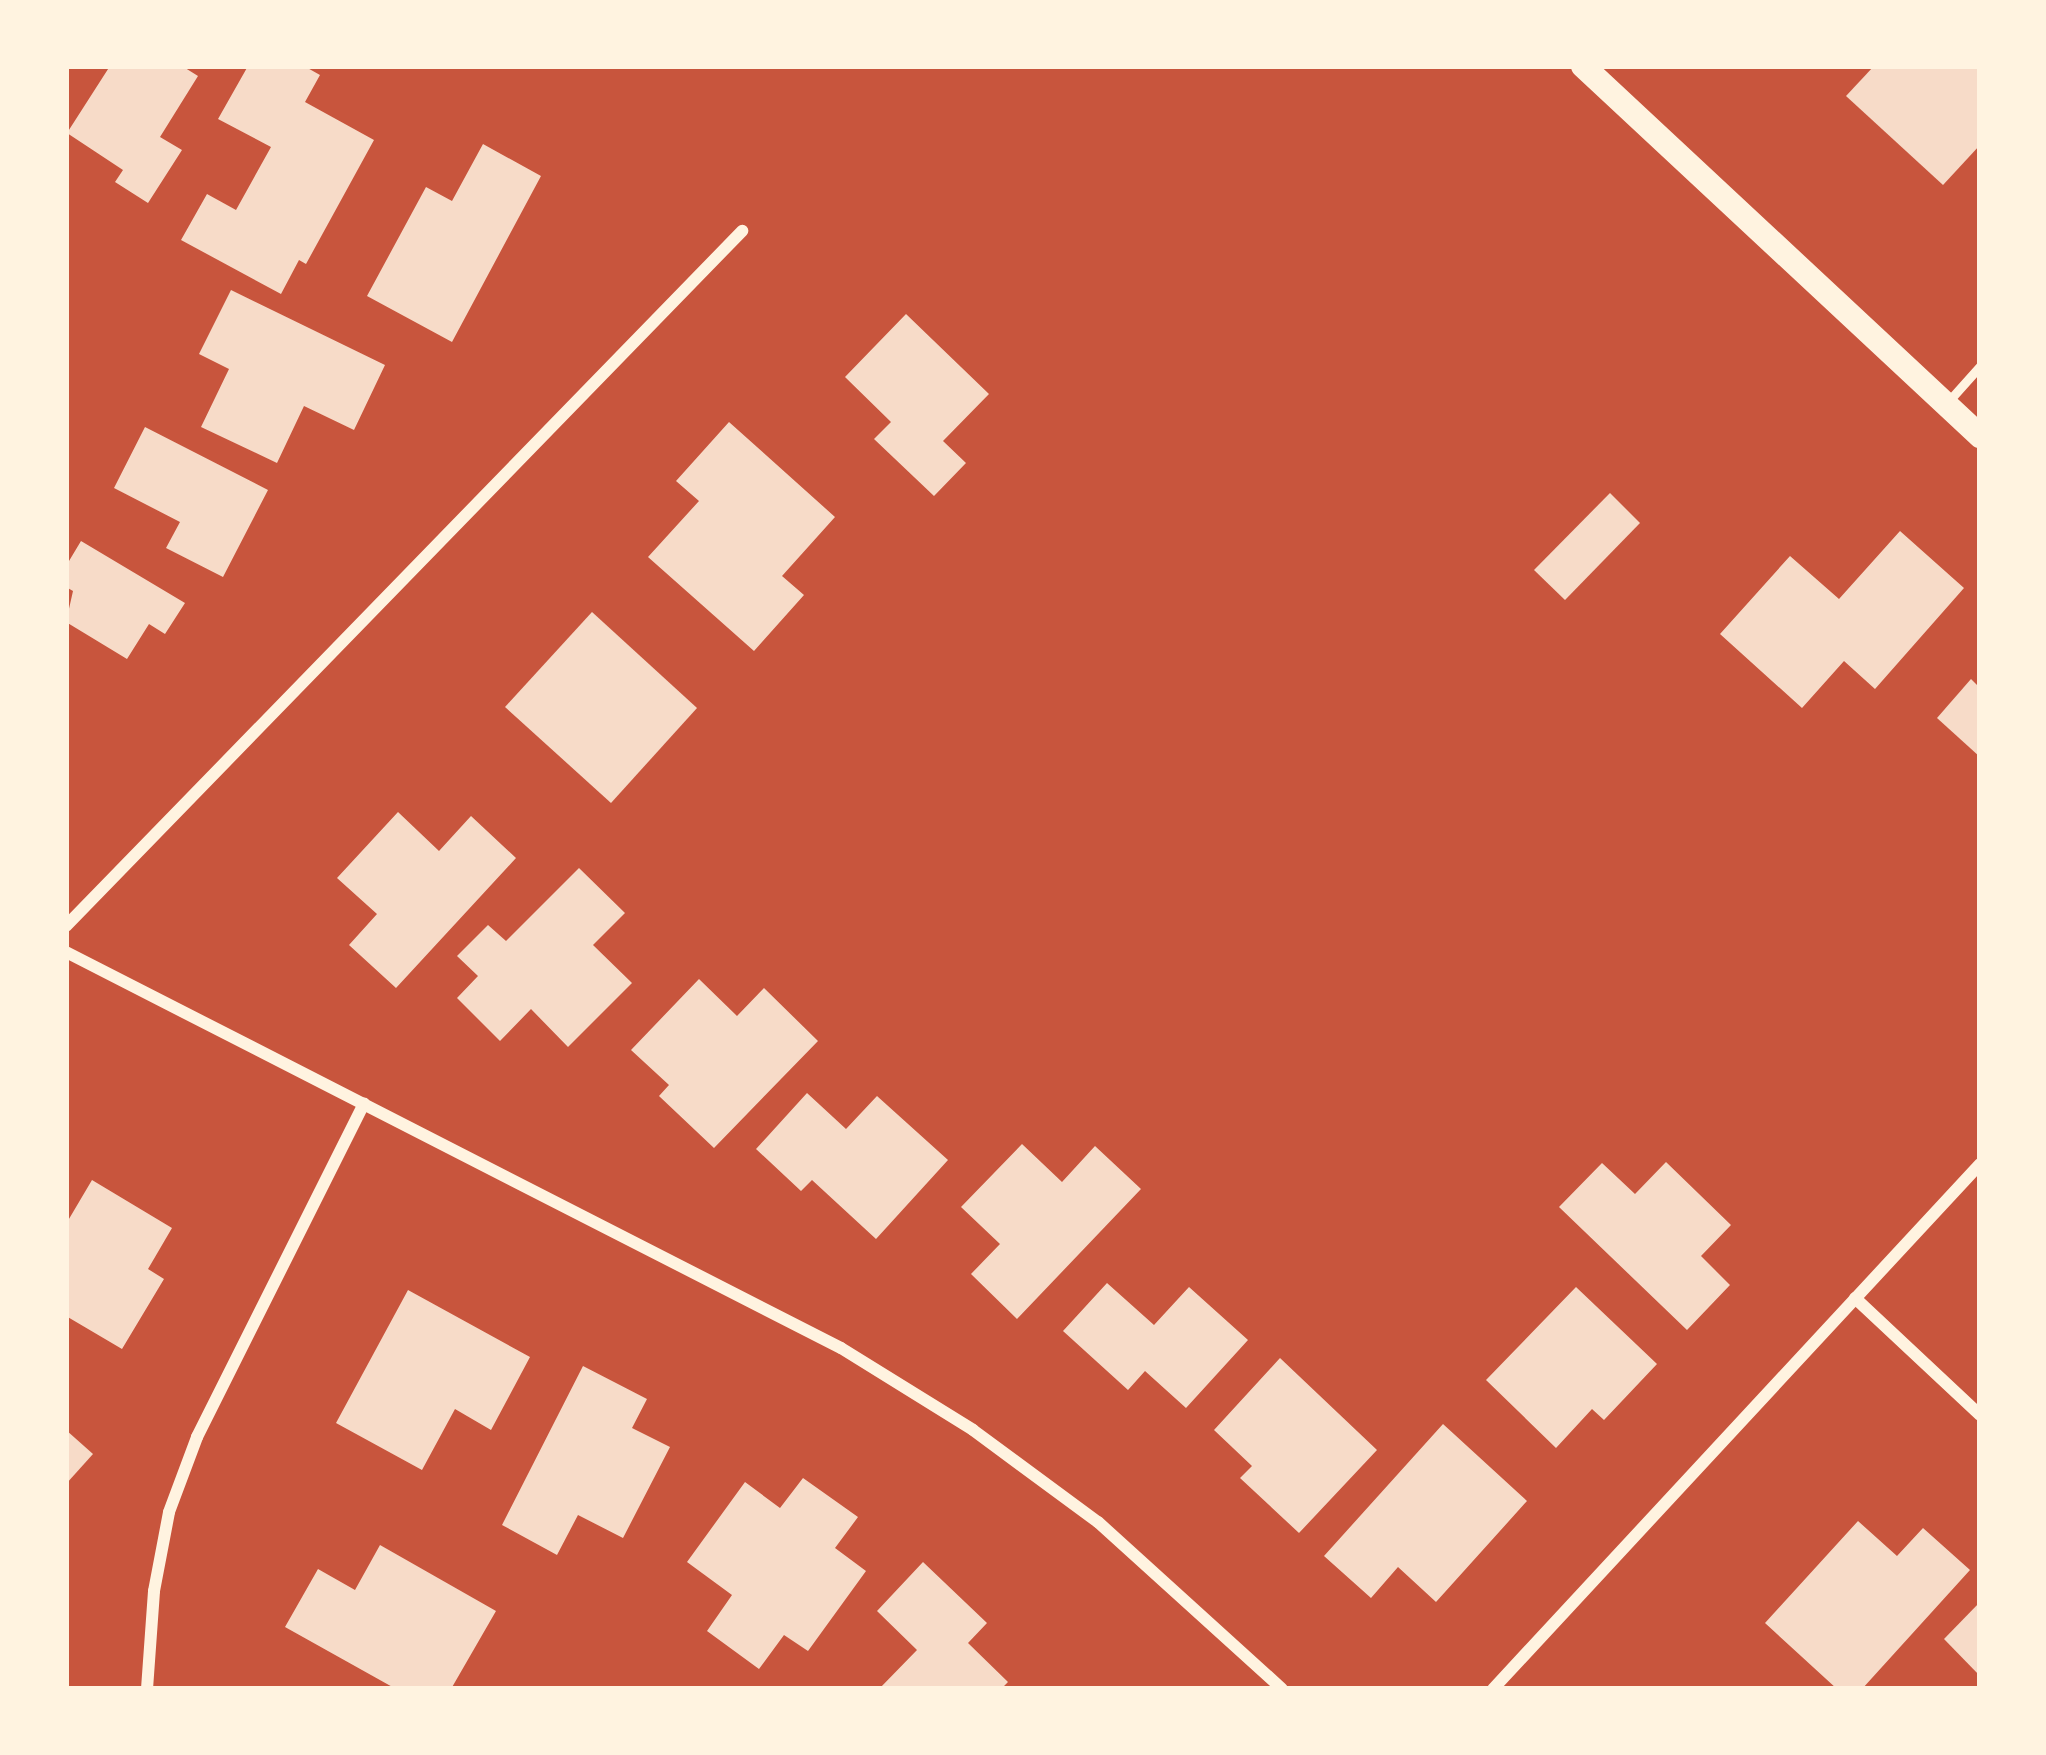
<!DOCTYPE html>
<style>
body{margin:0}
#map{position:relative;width:2046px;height:1755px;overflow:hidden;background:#c8553d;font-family:"Space Grotesk",sans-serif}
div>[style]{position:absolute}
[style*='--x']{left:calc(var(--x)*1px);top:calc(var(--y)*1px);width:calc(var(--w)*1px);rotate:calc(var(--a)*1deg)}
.building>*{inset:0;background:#f7dbc8}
.service>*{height:9px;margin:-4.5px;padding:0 4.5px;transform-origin:4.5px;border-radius:4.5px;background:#fff3e0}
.minor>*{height:12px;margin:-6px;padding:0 6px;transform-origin:6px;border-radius:6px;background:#fff3e0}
.secondary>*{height:24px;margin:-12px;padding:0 12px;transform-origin:12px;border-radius:12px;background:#fff3e0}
span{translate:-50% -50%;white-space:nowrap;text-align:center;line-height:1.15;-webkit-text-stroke:10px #fff3e0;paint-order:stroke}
.frame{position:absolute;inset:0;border:69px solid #fff3e0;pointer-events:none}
</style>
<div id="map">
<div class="building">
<div style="clip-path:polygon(110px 66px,182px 66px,198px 76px,160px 137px,182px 150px,148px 203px,115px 182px,123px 170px,67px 133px)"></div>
<div style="clip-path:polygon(248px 66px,304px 66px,320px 75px,305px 102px,374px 140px,306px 264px,299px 260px,281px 294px,181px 240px,207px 194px,236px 210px,271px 147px,218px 119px)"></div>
<div style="clip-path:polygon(1874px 66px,1980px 66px,1980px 145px,1943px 185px,1846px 96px)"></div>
<div style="clip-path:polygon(483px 144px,541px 176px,452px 342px,367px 296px,426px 187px,452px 201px)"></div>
<div style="clip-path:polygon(231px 290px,385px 365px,354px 430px,304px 406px,277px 463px,201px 427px,229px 369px,199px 354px)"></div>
<div style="clip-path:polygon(906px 314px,989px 394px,943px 441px,966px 463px,934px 496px,874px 439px,891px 422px,845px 377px)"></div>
<div style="clip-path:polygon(729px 422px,835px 517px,782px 576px,804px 595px,754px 651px,648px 557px,699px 501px,676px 481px)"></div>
<div style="clip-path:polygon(145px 427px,268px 490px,223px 577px,166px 548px,180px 522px,114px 488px)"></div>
<div style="clip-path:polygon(1610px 493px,1640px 523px,1565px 600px,1534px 570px)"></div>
<div style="clip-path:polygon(1900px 531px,1964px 588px,1875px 689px,1844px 661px,1802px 708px,1720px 634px,1790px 556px,1839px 599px)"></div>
<div style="clip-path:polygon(81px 541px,185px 603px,165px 634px,149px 624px,127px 659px,66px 622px,73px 591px,66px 587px,66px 566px)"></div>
<div style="clip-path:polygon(592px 612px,697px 708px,611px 803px,505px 707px)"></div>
<div style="clip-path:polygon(1971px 679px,1980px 688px,1980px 757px,1937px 718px)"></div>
<div style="clip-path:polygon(398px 812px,439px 851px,471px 816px,516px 858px,396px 988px,349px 945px,377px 914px,337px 878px)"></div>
<div style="clip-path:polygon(579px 868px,625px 913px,593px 945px,632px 983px,568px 1047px,531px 1009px,500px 1041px,457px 998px,478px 976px,457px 956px,488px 925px,506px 941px)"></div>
<div style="clip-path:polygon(699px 979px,737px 1016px,764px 988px,818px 1041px,714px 1148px,659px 1096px,669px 1085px,631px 1050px)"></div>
<div style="clip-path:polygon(807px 1093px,846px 1129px,877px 1096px,948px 1160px,876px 1239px,812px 1180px,801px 1191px,756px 1149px)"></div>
<div style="clip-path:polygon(1022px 1144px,1062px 1182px,1095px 1146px,1141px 1189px,1017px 1319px,971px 1274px,1000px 1244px,961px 1207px)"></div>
<div style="clip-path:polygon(1666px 1162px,1731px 1225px,1701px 1256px,1730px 1285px,1687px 1330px,1559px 1207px,1602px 1163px,1635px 1194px)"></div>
<div style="clip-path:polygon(92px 1180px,172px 1228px,148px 1269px,164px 1279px,122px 1349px,66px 1316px,66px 1224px)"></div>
<div style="clip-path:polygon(1107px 1283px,1154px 1325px,1189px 1287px,1248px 1340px,1186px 1408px,1145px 1371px,1128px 1390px,1063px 1331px)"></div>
<div style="clip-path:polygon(1576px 1287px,1657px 1364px,1604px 1420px,1592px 1409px,1556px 1448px,1486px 1380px)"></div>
<div style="clip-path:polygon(408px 1290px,530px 1357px,491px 1430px,455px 1409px,422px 1470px,336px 1423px)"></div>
<div style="clip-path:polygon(1280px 1358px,1377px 1450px,1299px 1533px,1240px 1478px,1252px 1466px,1214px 1430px)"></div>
<div style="clip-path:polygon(583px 1366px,647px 1399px,632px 1428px,670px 1447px,623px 1538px,578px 1515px,557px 1555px,502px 1525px)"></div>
<div style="clip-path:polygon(1443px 1424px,1527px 1501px,1436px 1602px,1398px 1567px,1371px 1598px,1324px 1556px)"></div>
<div style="clip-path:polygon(66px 1430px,93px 1454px,66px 1484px)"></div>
<div style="clip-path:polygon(803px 1478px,858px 1517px,835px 1548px,866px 1571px,808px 1651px,784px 1635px,759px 1669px,707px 1631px,732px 1595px,687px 1562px,745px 1482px,780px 1508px)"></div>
<div style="clip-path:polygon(1858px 1521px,1897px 1556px,1923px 1528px,1970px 1570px,1862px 1689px,1837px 1689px,1765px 1623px)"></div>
<div style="clip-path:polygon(380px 1545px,496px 1611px,451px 1689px,396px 1689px,285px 1627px,318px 1569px,355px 1590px)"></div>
<div style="clip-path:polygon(923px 1562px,987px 1623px,968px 1643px,1008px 1682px,1001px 1689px,879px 1689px,917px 1650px,877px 1611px)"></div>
<div style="clip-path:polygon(1980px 1602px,1980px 1676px,1944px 1639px)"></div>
</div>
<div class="service">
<div style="--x:1946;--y:404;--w:51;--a:-48.2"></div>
</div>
<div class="minor">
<div style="--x:66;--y:926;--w:970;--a:-45.79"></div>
<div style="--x:66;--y:952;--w:870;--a:27.07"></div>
<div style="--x:841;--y:1348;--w:155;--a:31.8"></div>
<div style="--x:973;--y:1430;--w:155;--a:36.4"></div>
<div style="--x:1098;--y:1522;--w:248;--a:42.2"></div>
<div style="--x:1855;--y:1298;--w:171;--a:43.1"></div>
<div style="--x:147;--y:1689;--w:98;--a:-85.9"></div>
<div style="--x:154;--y:1591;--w:80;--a:-79.2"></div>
<div style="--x:169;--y:1512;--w:80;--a:-69.5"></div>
<div style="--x:197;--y:1437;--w:373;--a:-63.4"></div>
<div style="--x:1493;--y:1689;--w:716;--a:-47.15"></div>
</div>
<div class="secondary">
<div style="--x:1583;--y:66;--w:543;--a:42.98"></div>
</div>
<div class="frame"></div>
</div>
